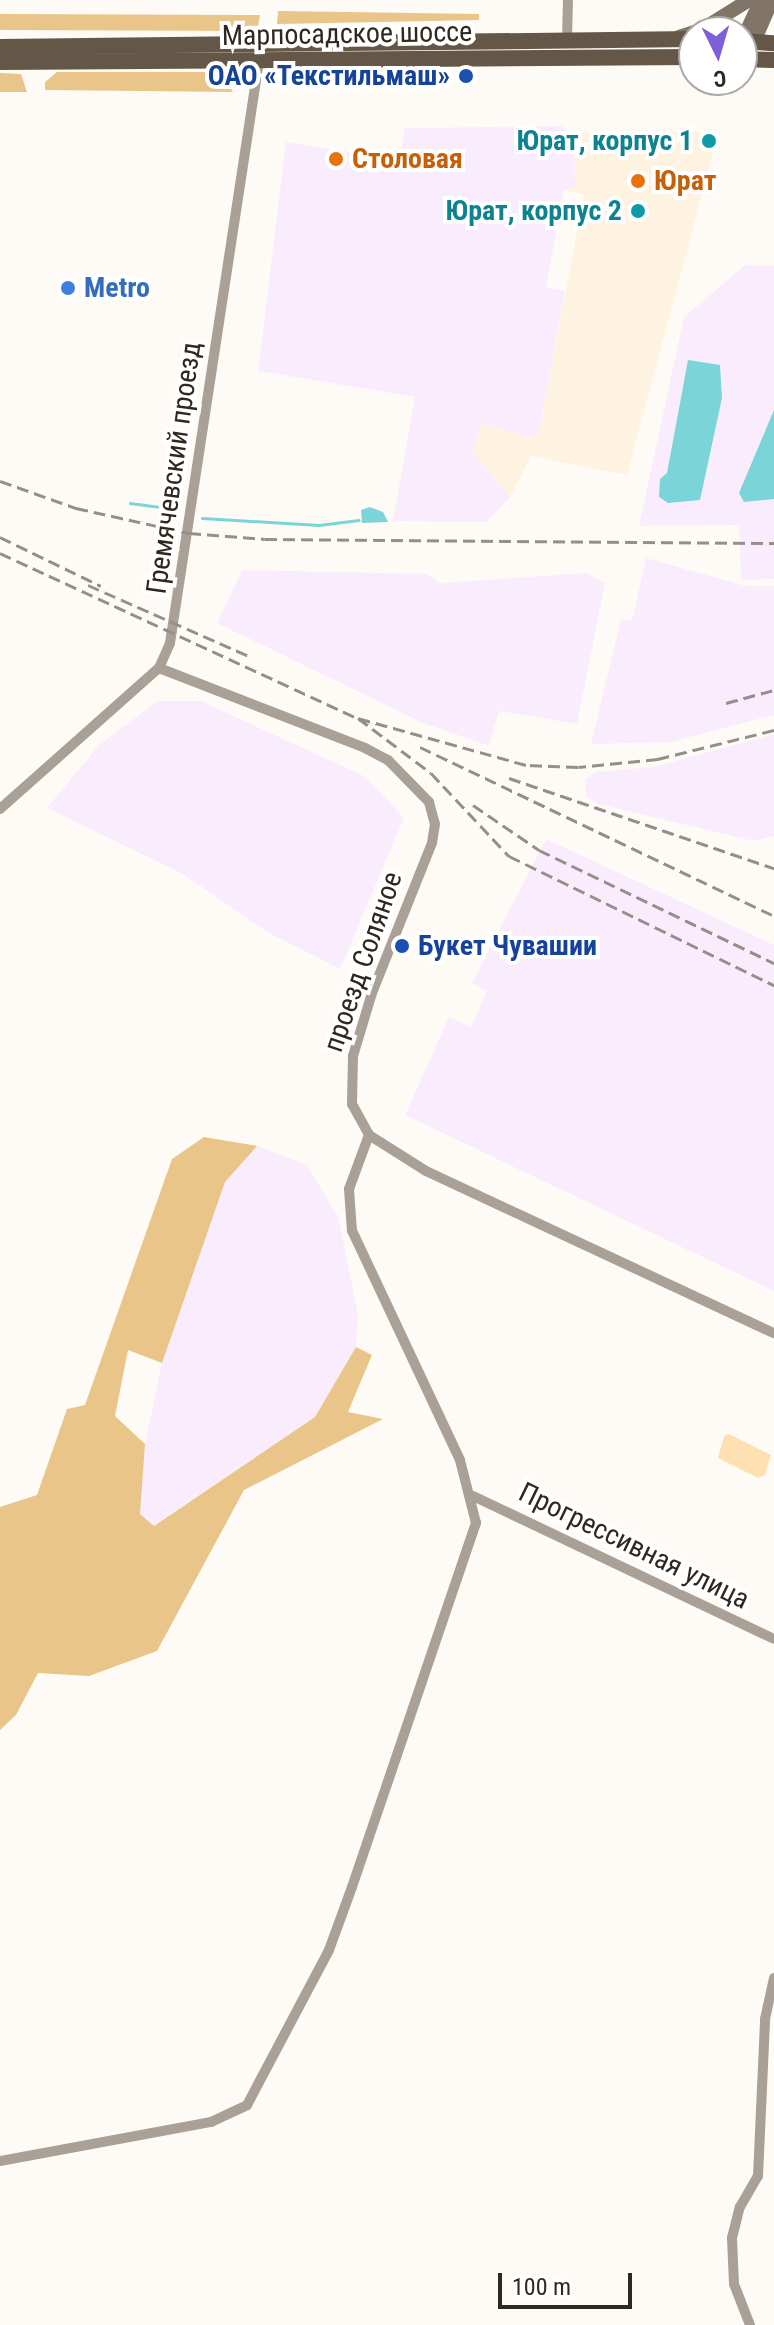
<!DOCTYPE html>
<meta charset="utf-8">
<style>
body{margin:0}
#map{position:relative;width:774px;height:2325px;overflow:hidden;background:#fefbf6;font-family:"Roboto Condensed",sans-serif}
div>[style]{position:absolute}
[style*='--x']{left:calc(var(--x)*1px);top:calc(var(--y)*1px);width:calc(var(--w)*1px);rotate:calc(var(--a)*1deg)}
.built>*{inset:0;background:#fef3e0}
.industrial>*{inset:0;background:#f9edfd}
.green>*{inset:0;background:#fde1b3}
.forest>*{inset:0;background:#e9c58a}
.water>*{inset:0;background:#7bd4d7}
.stream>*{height:3px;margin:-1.5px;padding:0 1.5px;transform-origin:1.5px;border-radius:1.5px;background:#7bd4d7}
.minor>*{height:10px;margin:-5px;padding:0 5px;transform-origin:5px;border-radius:5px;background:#a9a097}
.secondary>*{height:14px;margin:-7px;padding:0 7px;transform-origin:7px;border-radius:7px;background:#817568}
.primary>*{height:16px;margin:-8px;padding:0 8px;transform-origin:8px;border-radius:8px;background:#645747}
.rail>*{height:3px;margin-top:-1.5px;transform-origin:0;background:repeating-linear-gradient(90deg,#948f88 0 12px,transparent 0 18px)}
.dots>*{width:22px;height:22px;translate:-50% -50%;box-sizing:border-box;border:4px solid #fff;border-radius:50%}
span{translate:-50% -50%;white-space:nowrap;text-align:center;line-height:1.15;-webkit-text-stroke:8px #fff;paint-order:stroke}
.street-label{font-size:28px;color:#2e281f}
.transit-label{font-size:28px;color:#164399;font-weight:700}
.right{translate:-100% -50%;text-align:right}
.left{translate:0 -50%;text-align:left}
.culture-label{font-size:28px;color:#0d838f;font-weight:700}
.food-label{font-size:28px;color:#c56008;font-weight:700}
.shop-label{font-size:28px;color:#366cbe;font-weight:700}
.north{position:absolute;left:678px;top:16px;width:80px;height:80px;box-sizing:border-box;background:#fff;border:2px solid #aba9a5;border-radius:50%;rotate:175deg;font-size:22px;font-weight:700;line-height:32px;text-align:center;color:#2e281f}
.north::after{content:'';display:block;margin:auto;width:28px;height:36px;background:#7d5fd9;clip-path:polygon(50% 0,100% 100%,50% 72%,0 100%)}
.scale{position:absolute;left:498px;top:2273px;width:134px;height:36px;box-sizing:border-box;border:4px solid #2e281f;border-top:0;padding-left:10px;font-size:24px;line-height:28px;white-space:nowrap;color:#2e281f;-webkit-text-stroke:6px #fff;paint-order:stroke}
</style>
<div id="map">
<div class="built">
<div style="clip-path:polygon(585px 132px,704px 132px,705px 149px,714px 149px,627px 475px,531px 456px,510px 497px,473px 452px,481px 423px,532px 438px,540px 428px,584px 194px,564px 190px,575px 186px,574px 136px)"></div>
</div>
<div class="industrial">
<div style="clip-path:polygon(561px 126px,574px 136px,575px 187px,564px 190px,546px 287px,565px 291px,540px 428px,532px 438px,481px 423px,473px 452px,510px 497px,487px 522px,393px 521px,415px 397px,258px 371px,286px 142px,399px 160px,405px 128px)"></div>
<div style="clip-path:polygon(745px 265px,774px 266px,774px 579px,741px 580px,739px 525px,639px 526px,684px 317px)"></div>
<div style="clip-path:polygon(646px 558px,746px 586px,774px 586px,774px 715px,671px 742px,591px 744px,621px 619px,632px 621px)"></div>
<div style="clip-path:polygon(242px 570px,428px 574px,440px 583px,587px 573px,605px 583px,577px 724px,499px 711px,489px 746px,423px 723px,217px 623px)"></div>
<div style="clip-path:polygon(158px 701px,201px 701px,366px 777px,404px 818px,340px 969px,267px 932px,183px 874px,47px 808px,99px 745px)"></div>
<div style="clip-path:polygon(774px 734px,774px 836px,754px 841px,598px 804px,586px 796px,585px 779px,596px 772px,653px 767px)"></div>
<div style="clip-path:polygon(546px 839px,774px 945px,774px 1291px,405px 1115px,449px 1017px,471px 1027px,487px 991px,472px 983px)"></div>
<div style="clip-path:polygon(257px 1146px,307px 1165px,338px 1216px,358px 1315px,356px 1347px,315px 1417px,153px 1526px,140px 1514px,145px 1444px,162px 1363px,225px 1182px)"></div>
</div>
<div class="green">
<div style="clip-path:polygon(729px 1434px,771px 1455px,765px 1475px,758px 1478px,718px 1458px,724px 1436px)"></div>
</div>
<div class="forest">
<div style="clip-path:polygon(278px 11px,479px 14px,479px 20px,277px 24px)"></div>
<div style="clip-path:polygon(0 14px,260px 15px,257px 31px,0 30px)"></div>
<div style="clip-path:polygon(57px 72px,220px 72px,233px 92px,45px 90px,45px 82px)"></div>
<div style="clip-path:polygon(0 73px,21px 74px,27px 92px,0 92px)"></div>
<div style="clip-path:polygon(204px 1137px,257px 1146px,225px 1182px,162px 1363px,128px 1350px,115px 1416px,145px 1444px,140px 1514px,154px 1526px,315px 1417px,356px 1347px,372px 1355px,348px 1412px,383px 1419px,244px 1490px,157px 1651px,89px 1676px,38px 1673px,16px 1715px,0 1730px,0 1507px,37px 1495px,67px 1409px,85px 1405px,172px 1159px)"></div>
</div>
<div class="water">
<div style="clip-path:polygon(688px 360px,720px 365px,722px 398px,700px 500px,668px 503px,659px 497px,660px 479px,667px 473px)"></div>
<div style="clip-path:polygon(774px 410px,774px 499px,744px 502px,739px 493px)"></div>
<div style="clip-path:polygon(370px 507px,383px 512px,388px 522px,362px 523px,361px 510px)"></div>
</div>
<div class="stream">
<div style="--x:130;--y:503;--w:45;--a:7.6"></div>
<div style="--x:202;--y:518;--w:117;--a:3.4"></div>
<div style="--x:319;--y:525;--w:40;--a:-7.1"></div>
</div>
<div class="minor">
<div style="--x:567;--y:40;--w:40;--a:-88.6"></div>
<div style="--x:159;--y:668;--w:221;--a:21.2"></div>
<div style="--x:365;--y:748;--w:26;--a:28"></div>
<div style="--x:388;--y:760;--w:59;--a:45.7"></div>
<div style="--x:429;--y:802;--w:23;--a:75"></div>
<div style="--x:435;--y:824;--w:19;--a:99"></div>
<div style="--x:432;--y:843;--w:162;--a:111.8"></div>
<div style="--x:372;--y:993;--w:66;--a:106.8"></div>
<div style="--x:353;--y:1056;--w:48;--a:91.2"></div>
<div style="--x:352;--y:1104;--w:35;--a:61"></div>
<div style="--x:369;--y:1135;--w:67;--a:32.3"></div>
<div style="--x:426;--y:1171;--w:384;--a:25"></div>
<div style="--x:0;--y:809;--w:213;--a:-41.6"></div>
<div style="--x:159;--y:668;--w:27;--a:-66"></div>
<div style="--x:170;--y:643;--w:589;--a:-81.31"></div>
<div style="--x:473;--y:1496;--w:333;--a:25.4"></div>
<div style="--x:0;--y:2161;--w:215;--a:-10.5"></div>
<div style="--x:211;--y:2122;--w:40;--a:-25"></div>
<div style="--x:247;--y:2105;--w:175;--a:-62.1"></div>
<div style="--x:329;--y:1950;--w:67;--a:-69.9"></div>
<div style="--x:352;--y:1887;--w:385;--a:-71.2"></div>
<div style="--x:476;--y:1523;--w:65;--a:-104.3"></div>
<div style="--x:460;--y:1460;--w:253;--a:-115.2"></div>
<div style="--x:352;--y:1231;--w:42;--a:-94.1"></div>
<div style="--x:349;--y:1189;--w:58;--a:-69.7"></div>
<div style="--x:750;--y:2325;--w:44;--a:-111.3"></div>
<div style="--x:734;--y:2284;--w:46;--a:-92.5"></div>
<div style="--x:732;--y:2238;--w:32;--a:-76"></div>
<div style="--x:740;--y:2207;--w:36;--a:-60"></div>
<div style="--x:758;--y:2176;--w:157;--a:-87.4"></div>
<div style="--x:765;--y:2019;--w:42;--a:-77.6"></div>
</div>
<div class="secondary">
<div style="--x:679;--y:37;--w:23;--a:-18"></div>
<div style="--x:701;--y:30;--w:57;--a:-32"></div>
<div style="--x:742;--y:41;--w:45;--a:-65.1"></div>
<div style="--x:754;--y:42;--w:46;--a:-66.8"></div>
</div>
<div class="primary">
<div style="--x:742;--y:41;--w:32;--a:4"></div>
<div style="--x:0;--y:47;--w:694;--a:-0.66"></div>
<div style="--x:742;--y:59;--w:32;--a:2"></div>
<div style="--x:0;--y:62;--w:694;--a:-0.41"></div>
</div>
<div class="rail">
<div style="--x:0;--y:481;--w:81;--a:19.6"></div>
<div style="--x:76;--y:508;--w:116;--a:12.5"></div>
<div style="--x:189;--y:533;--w:76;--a:4.5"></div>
<div style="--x:265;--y:539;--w:509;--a:0.45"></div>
<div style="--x:0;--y:537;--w:112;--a:25.9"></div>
<div style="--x:0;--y:553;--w:403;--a:24.8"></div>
<div style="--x:88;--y:585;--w:176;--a:23.8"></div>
<div style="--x:726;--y:703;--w:50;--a:-15.2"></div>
<div style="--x:774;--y:730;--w:120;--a:166"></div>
<div style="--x:658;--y:759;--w:80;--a:174.3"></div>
<div style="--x:578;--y:767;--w:52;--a:-177.8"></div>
<div style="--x:526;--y:765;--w:174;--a:-164.4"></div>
<div style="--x:358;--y:718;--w:91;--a:37"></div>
<div style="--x:431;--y:773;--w:114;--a:46.8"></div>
<div style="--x:509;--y:856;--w:295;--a:26"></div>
<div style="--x:420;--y:747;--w:392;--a:25.5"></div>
<div style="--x:509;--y:778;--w:280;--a:18.8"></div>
<div style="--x:473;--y:805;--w:80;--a:34.3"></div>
<div style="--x:539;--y:850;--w:261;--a:25.7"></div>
</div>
<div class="dots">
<div style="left:466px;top:76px;background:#1a4fb4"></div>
<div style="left:709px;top:141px;background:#0f9aa8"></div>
<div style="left:336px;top:159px;background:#e8710a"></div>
<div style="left:638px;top:181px;background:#e8710a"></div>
<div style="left:638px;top:211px;background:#0f9aa8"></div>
<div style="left:68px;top:288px;background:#3f7fe0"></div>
<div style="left:402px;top:946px;background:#1a4fb4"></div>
</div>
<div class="street-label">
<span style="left:347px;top:34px;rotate:-1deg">Марпосадское шоссе</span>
<span style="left:174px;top:468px;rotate:-82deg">Гремячевский проезд</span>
<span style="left:363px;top:962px;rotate:-71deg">проезд Соляное</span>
<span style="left:634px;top:1546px;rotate:26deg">Прогрессивная улица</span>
</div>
<div class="transit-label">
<span class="right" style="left:450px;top:76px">ОАО «Текстильмаш»</span>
<span class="left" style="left:418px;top:946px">Букет Чувашии</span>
</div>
<div class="culture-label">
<span class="right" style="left:693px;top:141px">Юрат, корпус 1</span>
<span class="right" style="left:622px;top:211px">Юрат, корпус 2</span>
</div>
<div class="food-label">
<span class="left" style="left:352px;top:159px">Столовая</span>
<span class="left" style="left:654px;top:181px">Юрат</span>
</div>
<div class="shop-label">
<span class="left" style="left:84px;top:288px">Metro</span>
</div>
<div class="north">С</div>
<div class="scale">100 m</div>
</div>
